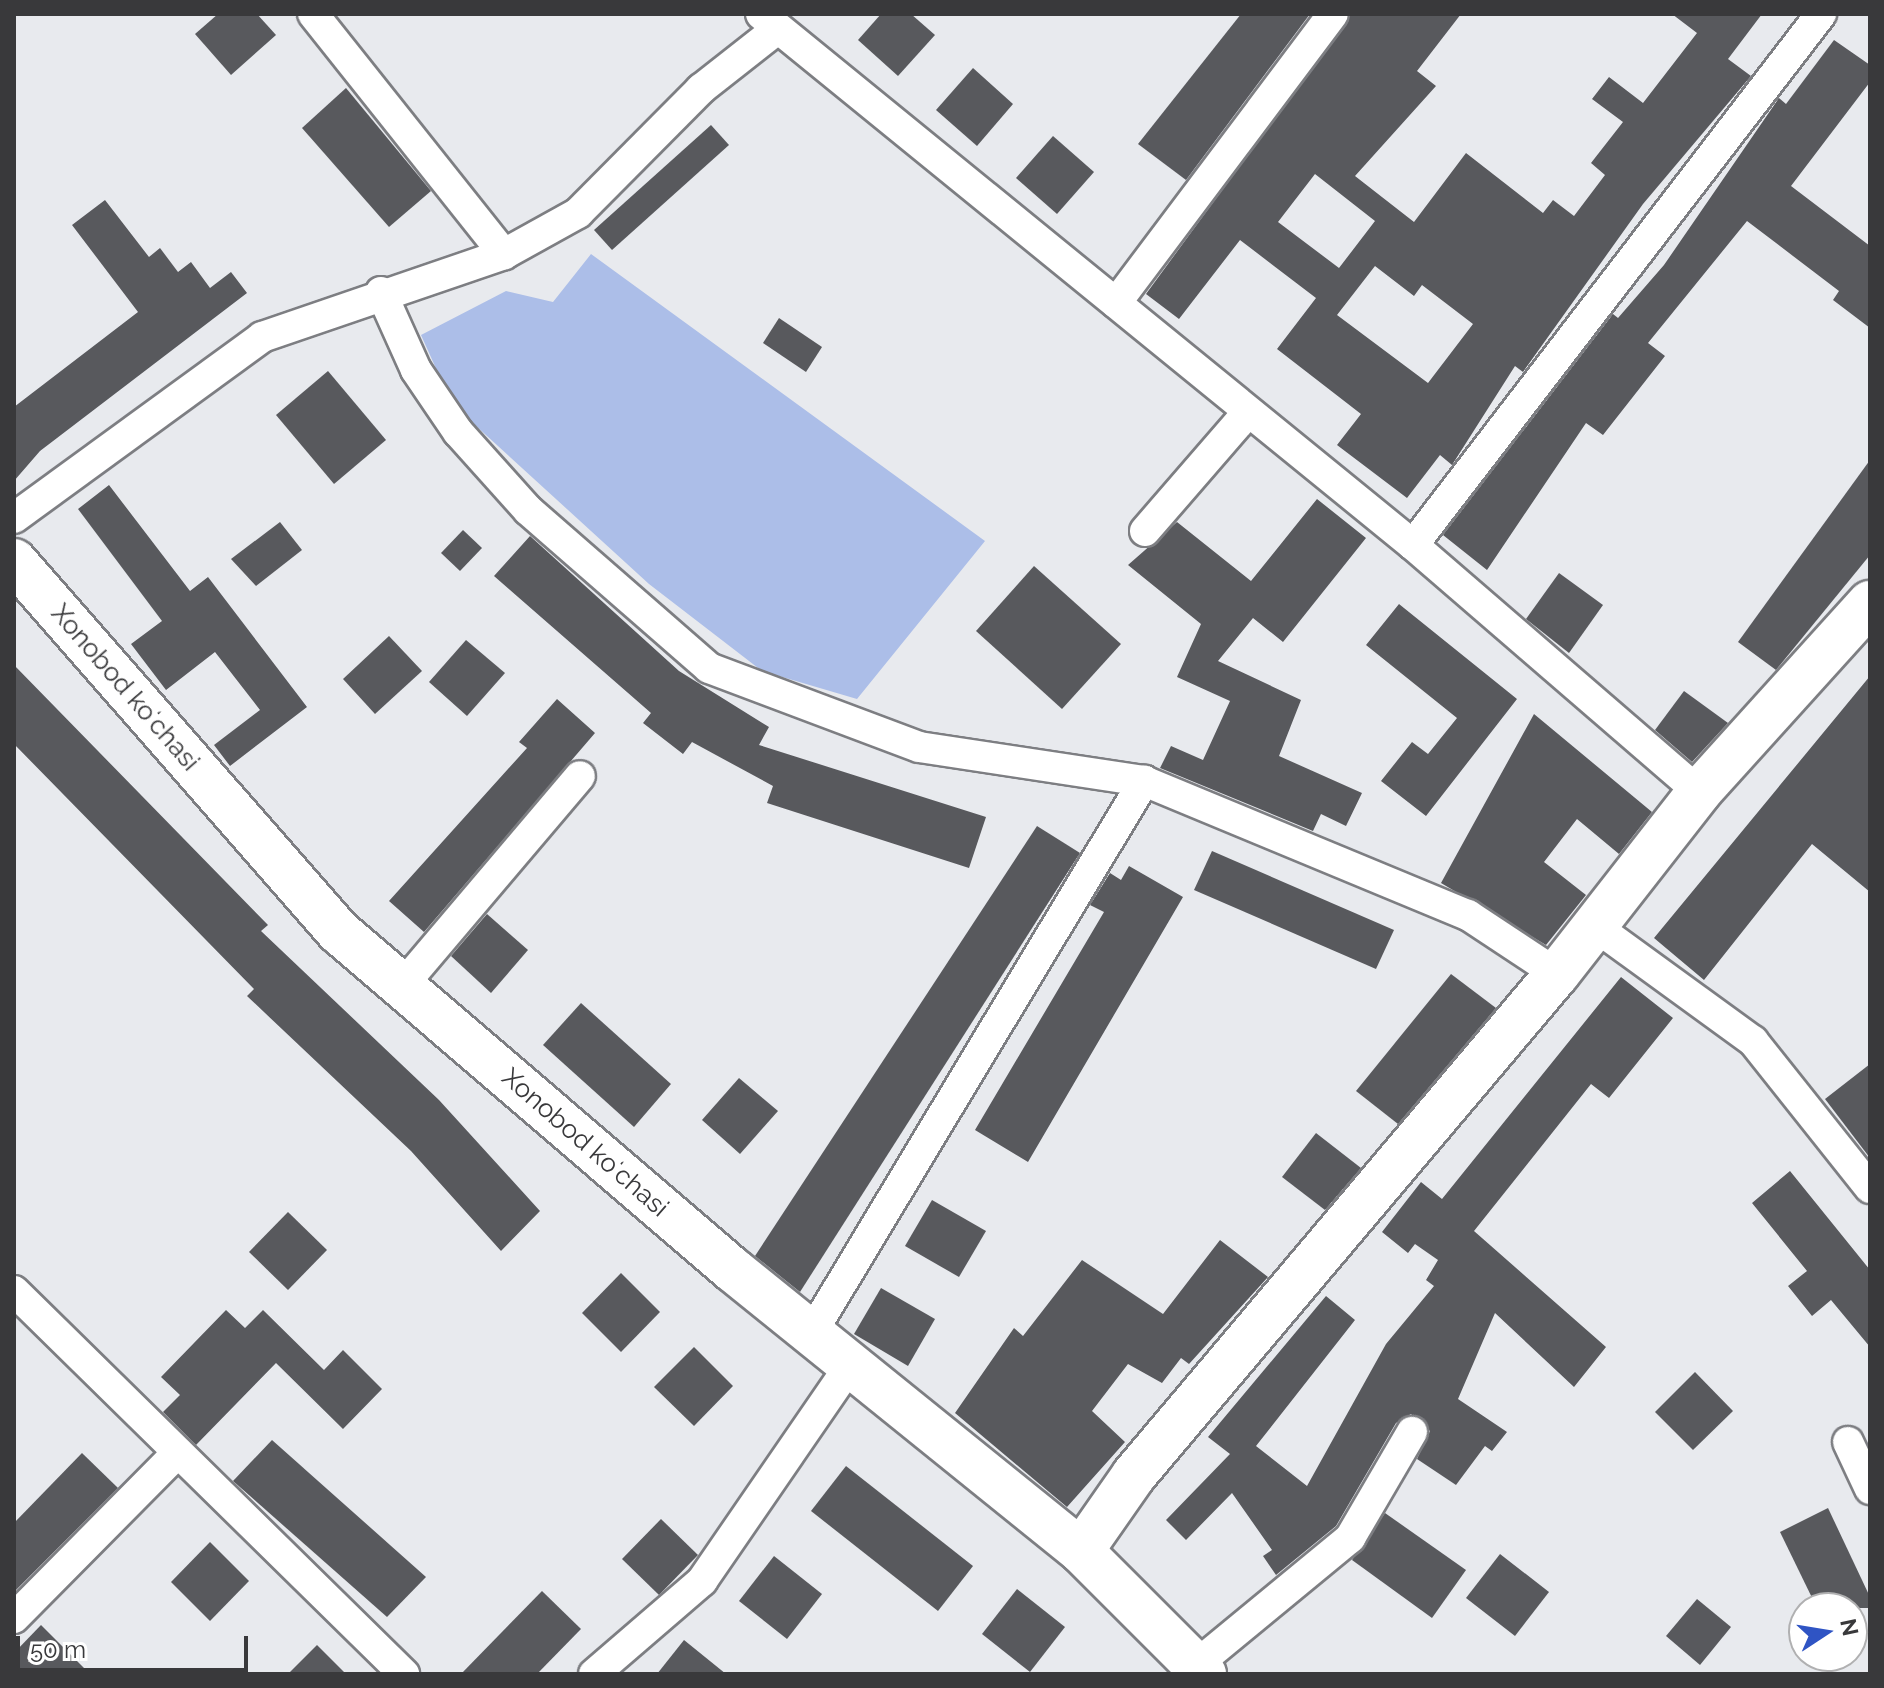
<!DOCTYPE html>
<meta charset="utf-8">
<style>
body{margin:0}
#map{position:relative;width:1884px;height:1688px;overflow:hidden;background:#e8eaee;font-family:Raleway,sans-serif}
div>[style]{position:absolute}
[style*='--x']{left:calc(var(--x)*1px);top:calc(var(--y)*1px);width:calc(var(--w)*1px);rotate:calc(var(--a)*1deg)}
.green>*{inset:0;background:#acbee8}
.building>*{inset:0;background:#58595d}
.roads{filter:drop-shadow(2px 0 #7d7e82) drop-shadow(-2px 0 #7d7e82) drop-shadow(0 2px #7d7e82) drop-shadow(0 -2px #7d7e82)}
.street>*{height:30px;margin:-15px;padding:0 15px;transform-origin:15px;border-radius:15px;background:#fff}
.secondary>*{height:44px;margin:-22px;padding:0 22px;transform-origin:22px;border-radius:22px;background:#fff}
span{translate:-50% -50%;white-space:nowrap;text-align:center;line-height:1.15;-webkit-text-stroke:8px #fff;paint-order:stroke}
.street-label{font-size:26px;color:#39393b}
.frame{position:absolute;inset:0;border:16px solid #39393b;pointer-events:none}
.north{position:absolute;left:1788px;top:1592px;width:80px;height:80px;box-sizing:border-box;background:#fff;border:2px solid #b0b0b1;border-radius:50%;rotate:78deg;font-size:22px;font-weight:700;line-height:32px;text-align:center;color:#39393b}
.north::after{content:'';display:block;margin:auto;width:28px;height:36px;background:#2f54c4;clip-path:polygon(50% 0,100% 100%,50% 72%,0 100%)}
.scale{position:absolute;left:16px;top:1636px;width:232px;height:36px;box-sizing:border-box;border:4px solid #39393b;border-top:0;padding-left:10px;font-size:24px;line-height:28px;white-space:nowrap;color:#39393b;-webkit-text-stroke:6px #fff;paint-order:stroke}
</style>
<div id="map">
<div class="green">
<div style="clip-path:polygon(591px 254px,985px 541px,857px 699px,762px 671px,649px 584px,452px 404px,421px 335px,506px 291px,553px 302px)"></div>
</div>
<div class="building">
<div style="clip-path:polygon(218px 14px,257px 14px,276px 35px,231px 75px,195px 34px)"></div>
<div style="clip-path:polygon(881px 14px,911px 14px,935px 35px,898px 76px,858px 40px)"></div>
<div style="clip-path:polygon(1241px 14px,1310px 14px,1186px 180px,1138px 144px)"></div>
<div style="clip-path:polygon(evenodd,1351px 14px,1461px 14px,1417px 71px,1436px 86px,1355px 176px,1414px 222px,1466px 153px,1543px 213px,1553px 200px,1574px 216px,1605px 175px,1591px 163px,1623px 122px,1592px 99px,1609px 77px,1643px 103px,1697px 33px,1672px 14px,1762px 14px,1728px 59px,1751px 76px,1643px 204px,1523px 372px,1515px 366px,1452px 465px,1440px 455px,1407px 498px,1337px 445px,1361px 414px,1277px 349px,1316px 298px,1240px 240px,1179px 319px,1146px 294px,1351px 14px,1315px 174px,1375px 221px,1339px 268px,1278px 222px,1315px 174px,1351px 14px,1375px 266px,1414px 296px,1422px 285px,1473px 324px,1428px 383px,1337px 315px,1375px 266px)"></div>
<div style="clip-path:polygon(1834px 40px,1870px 65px,1870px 82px,1791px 186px,1870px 246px,1870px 328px,1833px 300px,1839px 291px,1747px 221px,1648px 343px,1665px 356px,1603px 435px,1586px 423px,1487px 570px,1443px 535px,1613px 314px,1618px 318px,1664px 265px,1779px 98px,1786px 104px)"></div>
<div style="clip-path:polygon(973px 68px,1013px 104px,977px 146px,936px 110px)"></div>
<div style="clip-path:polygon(346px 88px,431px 191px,389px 227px,302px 128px)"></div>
<div style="clip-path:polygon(711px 125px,729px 145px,612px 250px,594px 230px)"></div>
<div style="clip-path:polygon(1053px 136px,1094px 172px,1057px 214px,1016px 178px)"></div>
<div style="clip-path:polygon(105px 200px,149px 257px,160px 248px,178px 272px,191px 262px,210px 288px,231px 272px,247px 293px,40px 451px,14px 481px,14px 407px,138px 312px,72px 225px)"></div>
<div style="clip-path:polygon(779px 318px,822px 347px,806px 372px,763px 343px)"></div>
<div style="clip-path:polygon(328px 371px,386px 440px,334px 484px,276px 415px)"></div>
<div style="clip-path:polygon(1870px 460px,1870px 555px,1776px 670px,1738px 642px)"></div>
<div style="clip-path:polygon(109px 485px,190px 591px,208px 577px,307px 707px,230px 766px,214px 745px,260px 710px,215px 652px,166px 690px,131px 644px,162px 621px,78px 509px)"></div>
<div style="clip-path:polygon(1317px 499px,1366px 538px,1283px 642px,1253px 618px,1218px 661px,1301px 700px,1279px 756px,1362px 793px,1346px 826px,1321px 814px,1313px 831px,1160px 768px,1171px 746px,1203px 760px,1230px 701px,1177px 677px,1201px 624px,1128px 565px,1177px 522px,1251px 581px)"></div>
<div style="clip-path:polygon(280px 522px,302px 550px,256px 586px,231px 559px)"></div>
<div style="clip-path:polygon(463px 530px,482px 548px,460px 571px,441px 553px)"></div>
<div style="clip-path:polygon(530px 536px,679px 671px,769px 727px,759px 745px,986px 817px,969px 868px,767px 803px,773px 786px,692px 742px,683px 754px,643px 723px,651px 713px,494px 576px)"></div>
<div style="clip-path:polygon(1034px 566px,1121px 644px,1062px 709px,976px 631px)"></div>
<div style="clip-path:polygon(1559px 573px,1603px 605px,1569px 653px,1526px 619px)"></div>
<div style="clip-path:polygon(1399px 604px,1517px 699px,1426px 816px,1381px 781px,1412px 742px,1428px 754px,1457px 718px,1366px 645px)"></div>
<div style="clip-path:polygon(389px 636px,422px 671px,375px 714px,343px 679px)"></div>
<div style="clip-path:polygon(466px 640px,505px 673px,467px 716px,429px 682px)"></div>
<div style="clip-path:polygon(14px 665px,268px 925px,261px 931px,439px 1100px,540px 1211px,501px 1251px,411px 1151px,247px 996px,254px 989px,14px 744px)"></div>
<div style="clip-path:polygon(1870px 676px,1870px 892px,1812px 844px,1704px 980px,1654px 938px)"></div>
<div style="clip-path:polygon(1684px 691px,1728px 723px,1692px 762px,1655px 730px)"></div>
<div style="clip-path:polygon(557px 699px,595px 733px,424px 932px,389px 901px,527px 748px,519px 742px)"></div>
<div style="clip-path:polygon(1534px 714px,1652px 812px,1619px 854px,1577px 819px,1544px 862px,1586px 895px,1546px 945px,1441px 883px)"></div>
<div style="clip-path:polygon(1037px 826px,1080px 853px,800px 1292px,755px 1256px)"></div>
<div style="clip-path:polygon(1212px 851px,1394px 930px,1376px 969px,1194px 890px)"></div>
<div style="clip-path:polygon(1129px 866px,1183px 897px,1028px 1162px,975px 1130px,1104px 912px,1090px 905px,1110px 873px,1121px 880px)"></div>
<div style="clip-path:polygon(487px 914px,528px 950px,491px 993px,451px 956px)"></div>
<div style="clip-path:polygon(1451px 974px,1496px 1008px,1398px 1124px,1356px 1091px)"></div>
<div style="clip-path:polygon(1621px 977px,1673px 1018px,1609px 1098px,1591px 1084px,1474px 1231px,1606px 1347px,1574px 1387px,1495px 1313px,1458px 1399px,1507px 1432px,1492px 1451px,1485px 1446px,1456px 1485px,1417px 1459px,1430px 1431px,1411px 1414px,1396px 1423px,1336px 1526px,1276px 1575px,1263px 1556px,1272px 1550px,1232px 1493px,1186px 1540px,1166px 1520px,1230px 1454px,1208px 1437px,1326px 1296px,1355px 1320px,1256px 1446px,1307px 1486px,1386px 1344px,1434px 1286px,1426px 1280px,1438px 1260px,1415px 1244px,1408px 1253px,1382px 1232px,1421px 1182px,1442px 1199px)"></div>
<div style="clip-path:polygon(581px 1003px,671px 1084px,634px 1127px,543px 1045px)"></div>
<div style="clip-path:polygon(1870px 1064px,1870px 1158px,1825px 1099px)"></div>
<div style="clip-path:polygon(739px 1078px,778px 1111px,740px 1154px,702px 1120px)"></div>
<div style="clip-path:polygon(1316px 1133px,1361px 1168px,1325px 1210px,1282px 1177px)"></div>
<div style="clip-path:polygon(1790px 1171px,1870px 1270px,1870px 1347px,1831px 1300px,1812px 1316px,1788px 1286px,1807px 1271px,1752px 1203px)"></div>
<div style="clip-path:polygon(932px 1200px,986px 1231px,959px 1277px,905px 1246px)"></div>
<div style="clip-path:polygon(288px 1212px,327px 1250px,288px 1290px,249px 1252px)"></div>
<div style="clip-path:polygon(1220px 1240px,1268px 1277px,1189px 1364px,1181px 1358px,1162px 1383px,1128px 1364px,1092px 1411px,1125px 1442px,1067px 1507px,955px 1413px,1014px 1328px,1023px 1336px,1082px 1260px,1163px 1314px)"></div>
<div style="clip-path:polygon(621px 1273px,660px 1312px,621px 1352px,582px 1313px)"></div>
<div style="clip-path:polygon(881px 1288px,935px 1319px,908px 1366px,854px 1334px)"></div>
<div style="clip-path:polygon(226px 1310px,245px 1328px,263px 1310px,324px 1370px,343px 1350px,382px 1389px,343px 1429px,276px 1363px,196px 1445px,163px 1412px,180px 1395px,161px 1377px)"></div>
<div style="clip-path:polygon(694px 1347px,733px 1386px,694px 1426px,654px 1387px)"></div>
<div style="clip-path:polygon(1695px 1372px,1733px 1411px,1693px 1450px,1655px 1412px)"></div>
<div style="clip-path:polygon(272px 1440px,426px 1577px,387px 1617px,233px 1481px)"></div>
<div style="clip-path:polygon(82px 1453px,118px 1488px,14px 1592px,14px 1523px)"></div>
<div style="clip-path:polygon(846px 1466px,973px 1566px,938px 1611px,811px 1511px)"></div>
<div style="clip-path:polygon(1828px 1508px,1870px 1597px,1870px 1608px,1817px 1608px,1780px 1532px)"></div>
<div style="clip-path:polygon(1385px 1513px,1466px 1570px,1432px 1618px,1352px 1560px)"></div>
<div style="clip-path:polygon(661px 1519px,698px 1555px,659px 1595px,622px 1559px)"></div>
<div style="clip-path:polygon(210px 1542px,249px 1581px,210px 1621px,171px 1582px)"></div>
<div style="clip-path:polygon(1500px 1554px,1549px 1592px,1515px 1636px,1466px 1598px)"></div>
<div style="clip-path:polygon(774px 1556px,822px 1594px,787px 1639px,739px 1601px)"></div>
<div style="clip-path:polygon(1017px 1589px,1065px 1627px,1030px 1672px,982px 1634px)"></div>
<div style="clip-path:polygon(542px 1591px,581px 1629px,537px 1674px,461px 1674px)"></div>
<div style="clip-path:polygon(1697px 1599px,1731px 1627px,1700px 1665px,1666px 1636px)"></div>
<div style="clip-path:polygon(41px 1625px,90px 1674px,14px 1674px,14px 1653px)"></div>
<div style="clip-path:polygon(684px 1640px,726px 1674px,657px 1674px)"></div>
<div style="clip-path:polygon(317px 1645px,346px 1674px,288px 1674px)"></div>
</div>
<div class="roads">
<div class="street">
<div style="--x:313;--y:14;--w:307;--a:51.5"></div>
<div style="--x:761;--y:14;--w:841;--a:39.16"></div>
<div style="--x:1413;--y:545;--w:378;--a:40.8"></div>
<div style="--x:381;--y:292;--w:85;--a:65.8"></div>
<div style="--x:416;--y:370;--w:75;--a:55.9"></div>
<div style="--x:458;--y:432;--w:105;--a:48.1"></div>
<div style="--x:528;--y:510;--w:240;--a:41.1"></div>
<div style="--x:709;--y:668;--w:224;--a:20.6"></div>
<div style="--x:919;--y:747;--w:228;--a:8.6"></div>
<div style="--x:1144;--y:781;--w:351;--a:22.5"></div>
<div style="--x:1468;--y:915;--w:107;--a:33.5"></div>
<div style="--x:1116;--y:303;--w:361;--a:-53.1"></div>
<div style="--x:14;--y:518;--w:307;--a:-36.1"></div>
<div style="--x:262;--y:337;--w:256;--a:-18.9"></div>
<div style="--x:504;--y:254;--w:85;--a:-29"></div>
<div style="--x:578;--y:213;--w:175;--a:-45.2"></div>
<div style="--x:701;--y:89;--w:95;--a:-38.2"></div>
<div style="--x:1145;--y:531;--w:157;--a:-49.1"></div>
<div style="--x:1413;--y:545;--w:670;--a:-52.46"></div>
<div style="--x:1596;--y:927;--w:194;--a:36"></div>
<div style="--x:1753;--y:1041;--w:188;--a:51.5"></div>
<div style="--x:402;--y:986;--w:275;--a:-49.7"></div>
<div style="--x:14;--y:1291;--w:547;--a:44.48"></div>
<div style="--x:811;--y:1334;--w:646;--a:-58.94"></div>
<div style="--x:1848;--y:1442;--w:52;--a:64.9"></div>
<div style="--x:14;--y:1618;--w:233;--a:-45.3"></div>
<div style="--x:1196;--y:1665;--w:200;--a:-39.5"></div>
<div style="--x:1350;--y:1538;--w:123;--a:-59.7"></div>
<div style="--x:594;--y:1674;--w:143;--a:-40.7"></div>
<div style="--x:702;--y:1581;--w:260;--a:-55.5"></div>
</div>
<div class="secondary">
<div style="--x:14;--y:561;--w:493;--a:48.8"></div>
<div style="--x:339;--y:932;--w:519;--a:40.63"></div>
<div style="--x:733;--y:1270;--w:447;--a:38.9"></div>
<div style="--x:1081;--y:1551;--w:174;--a:45"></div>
<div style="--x:1081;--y:1551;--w:93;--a:-55.1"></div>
<div style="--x:1134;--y:1475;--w:656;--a:-49.83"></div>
<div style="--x:1557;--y:974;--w:231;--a:-52"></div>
<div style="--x:1699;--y:792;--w:255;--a:-47.9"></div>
</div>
</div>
<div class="street-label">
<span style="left:125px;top:688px;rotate:49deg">Xonobod koʻchasi</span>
<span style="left:585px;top:1143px;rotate:41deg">Xonobod koʻchasi</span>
</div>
<div class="frame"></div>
<div class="north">N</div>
<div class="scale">50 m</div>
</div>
